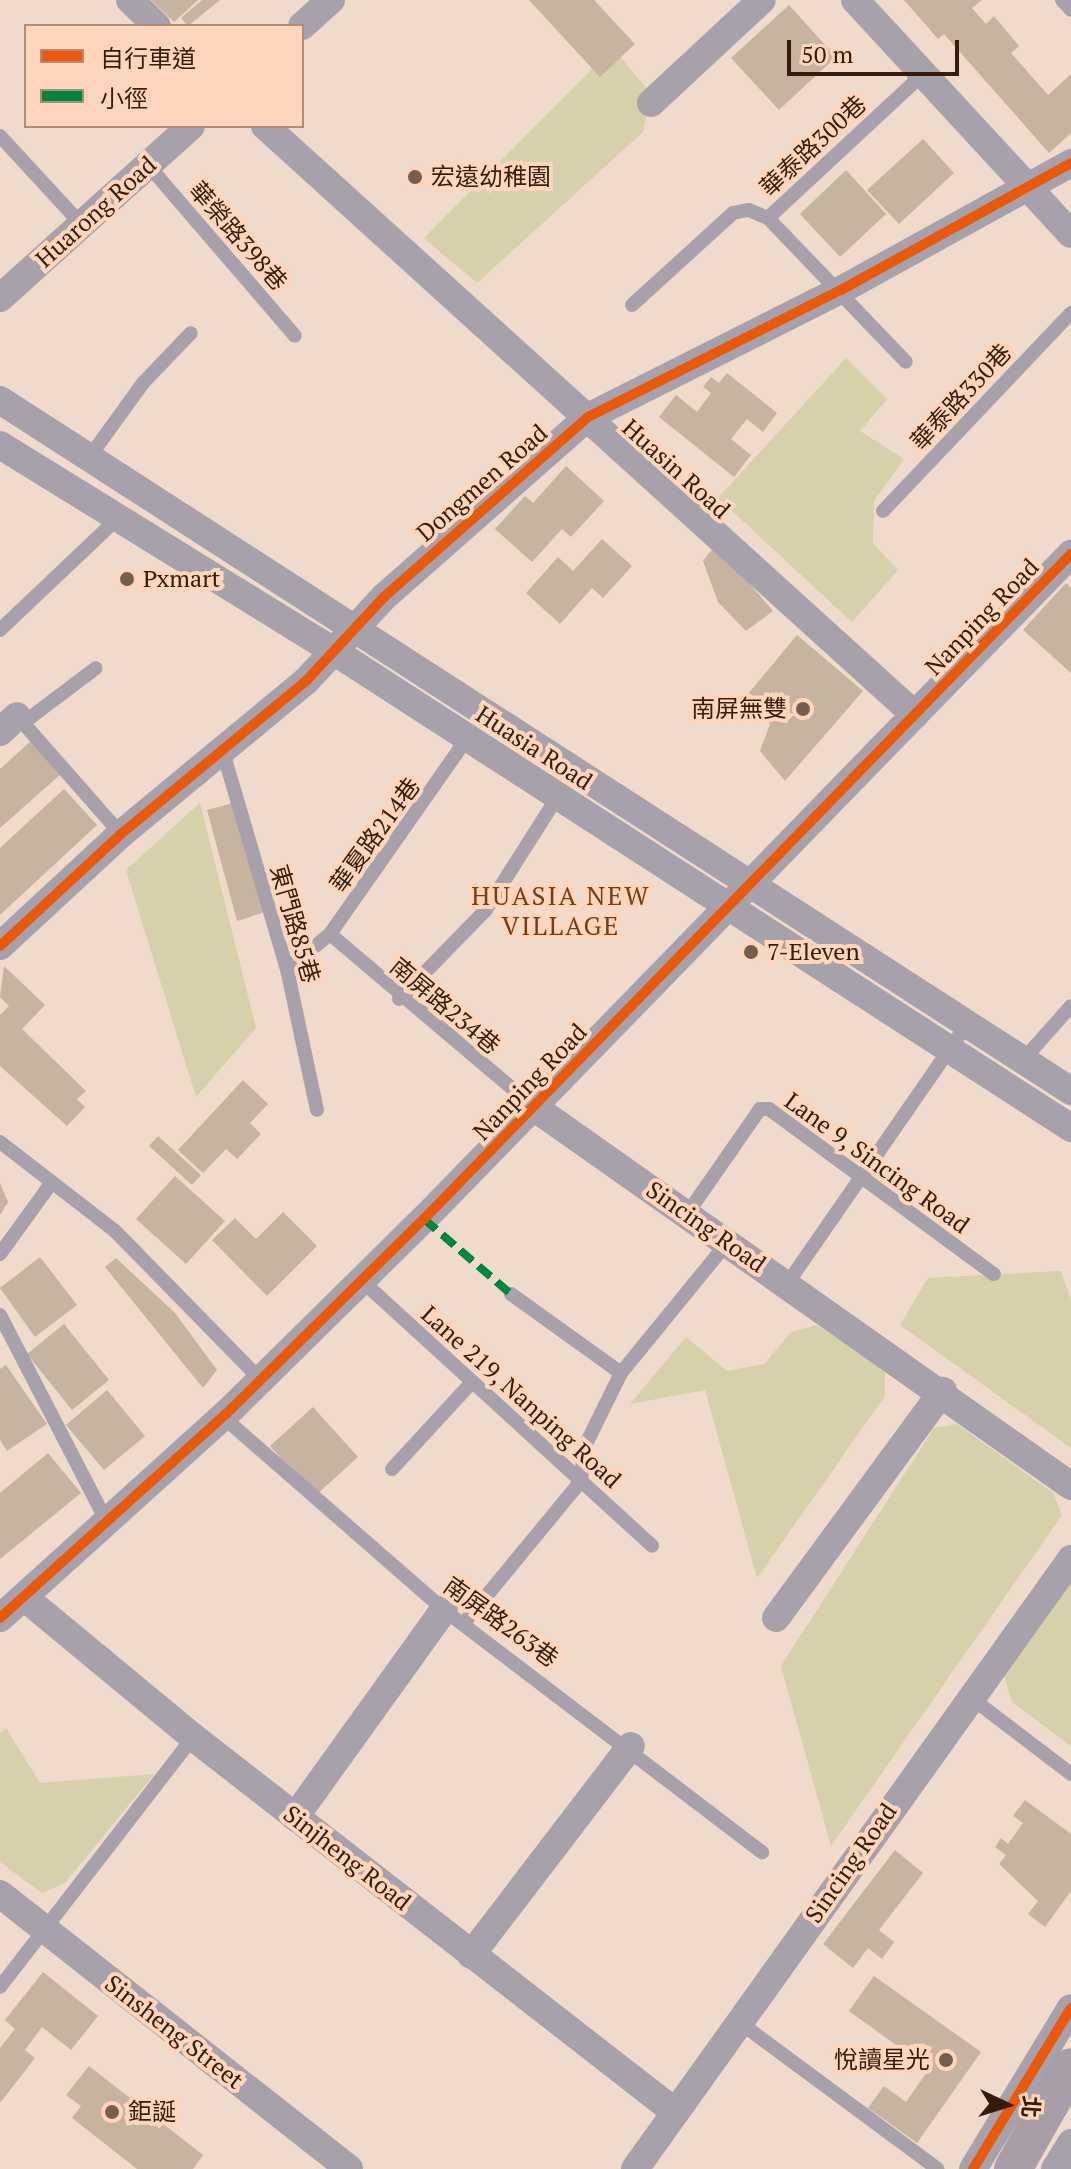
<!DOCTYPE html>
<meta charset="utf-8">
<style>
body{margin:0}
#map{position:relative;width:1071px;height:2169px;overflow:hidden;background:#f0dacb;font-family:"PT Serif","Noto Sans TC",serif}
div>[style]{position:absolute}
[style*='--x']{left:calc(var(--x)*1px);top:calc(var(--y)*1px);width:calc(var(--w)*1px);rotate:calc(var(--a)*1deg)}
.green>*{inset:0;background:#d6d0ab}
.building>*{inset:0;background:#c6b3a0}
.lane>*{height:14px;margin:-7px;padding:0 7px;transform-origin:7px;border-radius:7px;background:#a7a1ac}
.street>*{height:28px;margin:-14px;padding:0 14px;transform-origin:14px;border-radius:14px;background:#a7a1ac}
.secondary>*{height:38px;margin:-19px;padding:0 19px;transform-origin:19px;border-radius:19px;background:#a89ea8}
.quiet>*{height:8px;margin-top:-4px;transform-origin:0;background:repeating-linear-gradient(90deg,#00873e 0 16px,transparent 0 24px)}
.cycleway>*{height:10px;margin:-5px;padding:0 5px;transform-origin:5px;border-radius:5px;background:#e8590c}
.dots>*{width:22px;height:22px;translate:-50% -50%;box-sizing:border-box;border:4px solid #ffd6bc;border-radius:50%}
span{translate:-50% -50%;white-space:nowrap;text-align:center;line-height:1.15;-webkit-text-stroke:8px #ffd6bc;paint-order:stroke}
.street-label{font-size:24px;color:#351c0b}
.poi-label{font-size:24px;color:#351c0b}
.left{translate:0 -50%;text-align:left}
.right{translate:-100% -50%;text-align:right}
.neighbourhood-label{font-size:26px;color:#773e14;letter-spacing:2px}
.legend{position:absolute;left:24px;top:24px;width:280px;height:104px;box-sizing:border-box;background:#ffd6bc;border:2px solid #ae8c75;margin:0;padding:10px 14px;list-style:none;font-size:24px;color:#351c0b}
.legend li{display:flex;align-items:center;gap:16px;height:40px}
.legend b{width:40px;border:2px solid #ae8c75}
.north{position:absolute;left:967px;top:2065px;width:80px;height:80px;-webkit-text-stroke:6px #ffd6bc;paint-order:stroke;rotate:94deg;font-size:22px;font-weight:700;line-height:32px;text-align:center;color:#351c0b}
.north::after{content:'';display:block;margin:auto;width:28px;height:36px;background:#351c0b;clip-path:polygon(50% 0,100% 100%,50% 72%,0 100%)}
.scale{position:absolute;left:787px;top:40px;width:172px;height:36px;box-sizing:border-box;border:4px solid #351c0b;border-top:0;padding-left:10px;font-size:24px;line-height:28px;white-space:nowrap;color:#351c0b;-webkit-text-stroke:6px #ffd6bc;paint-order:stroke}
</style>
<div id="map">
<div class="green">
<div style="clip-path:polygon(613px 48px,651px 94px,643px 132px,477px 283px,424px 238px)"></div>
<div style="clip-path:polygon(846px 358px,887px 399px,860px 431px,904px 459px,874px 501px,873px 543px,898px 570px,852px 622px,718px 498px)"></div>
<div style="clip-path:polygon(200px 803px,256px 1028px,196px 1097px,126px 870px)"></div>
<div style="clip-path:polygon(1061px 1271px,1071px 1301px,1071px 1448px,900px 1325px,928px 1278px)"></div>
<div style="clip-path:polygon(816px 1325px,885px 1369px,885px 1396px,757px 1578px,705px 1390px,630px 1404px,686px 1337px,727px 1371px,764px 1364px,791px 1332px)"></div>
<div style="clip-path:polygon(957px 1424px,1053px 1493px,1062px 1515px,831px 1846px,781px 1666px,934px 1428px)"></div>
<div style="clip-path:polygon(1071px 1583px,1071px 1746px,1012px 1702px,1004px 1676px)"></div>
<div style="clip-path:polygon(6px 1728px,40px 1783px,154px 1774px,65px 1883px,42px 1893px,0 1862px,0 1733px)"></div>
</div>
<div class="building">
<div style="clip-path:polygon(151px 0,198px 0,174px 22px)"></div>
<div style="clip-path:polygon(202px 0,220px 0,188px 26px,181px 18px)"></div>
<div style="clip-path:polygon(529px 0,594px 0,635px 44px,600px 77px)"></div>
<div style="clip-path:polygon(904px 0,982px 0,972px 8px,986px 24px,994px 16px,1019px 46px,1011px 53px,1048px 95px,1071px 74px,1071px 133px,1049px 153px,944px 34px,938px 39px)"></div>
<div style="clip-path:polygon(789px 5px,836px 57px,779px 110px,731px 58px)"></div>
<div style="clip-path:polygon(923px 139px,954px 173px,899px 224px,867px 190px)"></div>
<div style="clip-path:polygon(846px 170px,886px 214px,840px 257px,800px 214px)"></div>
<div style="clip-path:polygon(727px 373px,777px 413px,763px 432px,747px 419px,731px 439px,751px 455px,734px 477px,659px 417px,676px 395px,697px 412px,711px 393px,703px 387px,711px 377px,719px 383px)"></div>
<div style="clip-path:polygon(566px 466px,604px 501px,571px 537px,562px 529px,532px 562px,495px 529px,525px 496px,533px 503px)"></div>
<div style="clip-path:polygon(602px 539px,632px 566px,603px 598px,592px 588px,560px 624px,526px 593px,558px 557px,573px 571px)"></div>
<div style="clip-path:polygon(716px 544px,773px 611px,746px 631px,718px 602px,703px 561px)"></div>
<div style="clip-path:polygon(1066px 583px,1071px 588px,1071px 673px,1023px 630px)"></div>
<div style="clip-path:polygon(797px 635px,863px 691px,785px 781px,760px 751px,770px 724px,748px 694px)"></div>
<div style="clip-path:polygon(32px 740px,61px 774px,0 828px,0 769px)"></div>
<div style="clip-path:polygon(64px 789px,97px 825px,0 915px,0 848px)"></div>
<div style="clip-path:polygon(233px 803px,265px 912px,237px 921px,207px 810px)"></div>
<div style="clip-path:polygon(4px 966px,45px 1005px,22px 1029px,86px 1091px,77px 1099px,85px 1107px,67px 1126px,0 1066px,0 1015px,9px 1006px,0 997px)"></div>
<div style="clip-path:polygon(243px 1080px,268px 1104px,250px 1123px,261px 1134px,237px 1159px,226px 1149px,203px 1173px,178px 1150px)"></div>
<div style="clip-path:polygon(158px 1136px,201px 1175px,192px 1185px,149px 1146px)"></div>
<div style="clip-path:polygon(175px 1176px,225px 1221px,186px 1264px,136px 1219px)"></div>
<div style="clip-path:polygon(0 1183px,8px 1202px,0 1215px)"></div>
<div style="clip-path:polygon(283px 1212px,317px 1246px,267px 1296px,212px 1240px,235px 1218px,256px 1239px)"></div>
<div style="clip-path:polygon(40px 1257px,77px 1305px,35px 1337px,0 1288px)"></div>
<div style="clip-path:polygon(116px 1258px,175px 1313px,217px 1370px,203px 1388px,105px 1267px)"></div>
<div style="clip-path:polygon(64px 1324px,109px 1380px,72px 1410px,27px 1354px)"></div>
<div style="clip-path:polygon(6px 1365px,47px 1424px,7px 1451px,0 1440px,0 1369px)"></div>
<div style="clip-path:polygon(107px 1390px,145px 1436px,104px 1470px,66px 1425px)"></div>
<div style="clip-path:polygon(313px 1407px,358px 1457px,315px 1496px,270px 1446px)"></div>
<div style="clip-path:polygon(48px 1453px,81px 1493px,0 1559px,0 1493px)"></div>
<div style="clip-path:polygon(1025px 1800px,1071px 1834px,1071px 1891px,1045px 1927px,1028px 1914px,1038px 1901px,999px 1864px,1006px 1855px,995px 1847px,1001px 1838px,1008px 1844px,1023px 1823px,1013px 1816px)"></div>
<div style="clip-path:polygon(895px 1850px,923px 1873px,879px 1930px,894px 1942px,882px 1959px,868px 1948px,853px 1968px,823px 1944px)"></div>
<div style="clip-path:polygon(43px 1972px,98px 2016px,71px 2050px,42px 2027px,25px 2050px,35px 2058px,0 2103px,0 2048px,15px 2029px,5px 2020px)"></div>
<div style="clip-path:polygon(874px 1976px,981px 2052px,917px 2143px,868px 2108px,884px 2086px,906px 2102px,929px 2069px,849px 2011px)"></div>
<div style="clip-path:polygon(89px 2066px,203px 2155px,193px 2169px,137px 2169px,72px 2118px,81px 2106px,66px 2095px)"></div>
</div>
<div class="lane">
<div style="--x:1062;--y:0;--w:13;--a:48"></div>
<div style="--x:0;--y:136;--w:121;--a:47.3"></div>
<div style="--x:148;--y:165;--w:225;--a:49.3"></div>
<div style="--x:768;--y:218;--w:213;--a:-42.9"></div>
<div style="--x:632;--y:305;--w:137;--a:-42.3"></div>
<div style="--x:733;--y:213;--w:16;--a:-11"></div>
<div style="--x:749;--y:210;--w:21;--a:23"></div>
<div style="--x:768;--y:218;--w:199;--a:46.2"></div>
<div style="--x:88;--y:459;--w:94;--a:-54.1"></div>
<div style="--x:143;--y:383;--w:69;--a:-46.2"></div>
<div style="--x:883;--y:511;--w:273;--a:-46.5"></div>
<div style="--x:0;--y:630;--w:160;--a:-43.5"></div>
<div style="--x:17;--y:716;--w:157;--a:48.6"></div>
<div style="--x:23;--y:723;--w:91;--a:-37"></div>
<div style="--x:223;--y:752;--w:226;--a:73.6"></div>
<div style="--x:287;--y:969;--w:144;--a:78"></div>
<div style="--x:330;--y:934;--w:269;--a:40.3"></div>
<div style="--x:287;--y:969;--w:55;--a:-39.1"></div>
<div style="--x:330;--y:934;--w:244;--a:-55"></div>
<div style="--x:399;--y:999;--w:123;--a:-45.7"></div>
<div style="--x:485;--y:911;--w:140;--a:-57.6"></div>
<div style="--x:1023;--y:1060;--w:72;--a:-48.4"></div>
<div style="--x:0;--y:1142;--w:145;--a:37.7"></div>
<div style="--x:115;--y:1231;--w:209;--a:45.6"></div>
<div style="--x:687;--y:1214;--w:128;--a:-55.2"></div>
<div style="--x:760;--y:1109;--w:9;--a:0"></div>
<div style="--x:769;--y:1109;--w:279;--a:36.3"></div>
<div style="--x:0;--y:1254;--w:85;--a:-54.1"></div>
<div style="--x:361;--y:1280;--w:394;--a:42.4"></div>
<div style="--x:787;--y:1284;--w:316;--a:-55.3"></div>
<div style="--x:511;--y:1294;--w:135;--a:35.7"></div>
<div style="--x:0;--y:1315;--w:233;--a:62.7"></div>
<div style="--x:223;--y:1417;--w:293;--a:41.1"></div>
<div style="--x:444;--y:1610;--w:400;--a:37.3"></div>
<div style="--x:392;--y:1469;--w:118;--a:-47.4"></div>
<div style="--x:464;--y:1623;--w:184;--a:-50.5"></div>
<div style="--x:581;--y:1481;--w:33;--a:-85"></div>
<div style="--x:584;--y:1448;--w:84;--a:-63.7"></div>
<div style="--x:621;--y:1373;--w:169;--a:-50.8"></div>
<div style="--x:970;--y:1697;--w:127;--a:37.3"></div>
<div style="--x:0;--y:1987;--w:316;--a:-52.3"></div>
<div style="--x:739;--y:2022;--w:247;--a:36.5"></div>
</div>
<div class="street">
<div style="--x:130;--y:0;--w:37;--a:44"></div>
<div style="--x:855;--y:0;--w:318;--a:47.3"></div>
<div style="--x:302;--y:26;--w:39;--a:-42"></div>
<div style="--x:651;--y:103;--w:151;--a:-42.9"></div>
<div style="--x:265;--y:126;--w:877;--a:42.18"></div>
<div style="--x:0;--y:298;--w:257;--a:-42"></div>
<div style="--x:0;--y:400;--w:1275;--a:32.83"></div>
<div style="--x:0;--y:445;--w:394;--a:31.7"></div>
<div style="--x:335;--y:652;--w:877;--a:32.89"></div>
<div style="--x:0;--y:732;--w:23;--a:-43"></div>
<div style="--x:0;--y:946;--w:165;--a:-42.8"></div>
<div style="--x:121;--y:834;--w:240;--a:-39.6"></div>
<div style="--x:306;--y:681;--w:115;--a:-47.1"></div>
<div style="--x:384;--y:597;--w:272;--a:-41.4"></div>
<div style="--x:588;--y:417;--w:283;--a:-26.7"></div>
<div style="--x:841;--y:290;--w:263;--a:-28.9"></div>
<div style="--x:535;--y:1108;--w:656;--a:35.19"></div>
<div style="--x:25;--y:1598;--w:218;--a:39.6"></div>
<div style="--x:193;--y:1737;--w:611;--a:37.88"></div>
<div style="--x:0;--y:1618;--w:304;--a:-42.1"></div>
<div style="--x:226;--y:1414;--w:278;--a:-44.6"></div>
<div style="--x:424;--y:1219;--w:928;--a:-45.79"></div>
<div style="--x:776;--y:1618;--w:282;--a:-53.7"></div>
<div style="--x:295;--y:1817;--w:255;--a:-54.3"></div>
<div style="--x:0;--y:1894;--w:444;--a:38.2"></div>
<div style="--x:471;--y:1955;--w:263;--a:-52.6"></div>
<div style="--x:635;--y:2169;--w:750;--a:-54.44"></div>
<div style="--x:973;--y:2169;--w:188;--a:-58.7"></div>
<div style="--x:1055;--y:2169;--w:31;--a:-58"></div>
</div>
<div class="secondary">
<div style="--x:1013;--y:2169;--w:117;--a:-60.4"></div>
</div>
<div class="quiet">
<div style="--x:424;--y:1219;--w:115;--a:40.8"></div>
</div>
<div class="cycleway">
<div style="--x:0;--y:946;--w:165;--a:-42.8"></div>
<div style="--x:121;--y:834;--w:240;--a:-39.6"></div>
<div style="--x:306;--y:681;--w:115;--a:-47.1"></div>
<div style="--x:384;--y:597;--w:272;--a:-41.4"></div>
<div style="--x:588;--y:417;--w:283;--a:-26.7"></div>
<div style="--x:841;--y:290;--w:263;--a:-28.9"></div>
<div style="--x:0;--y:1618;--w:304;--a:-42.1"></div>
<div style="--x:226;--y:1414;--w:278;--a:-44.6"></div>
<div style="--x:424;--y:1219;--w:928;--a:-45.79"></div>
<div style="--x:973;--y:2169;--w:188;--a:-58.7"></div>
</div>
<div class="dots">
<div style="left:415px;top:177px;background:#765e4e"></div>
<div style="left:127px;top:579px;background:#765e4e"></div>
<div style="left:803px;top:709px;background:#765e4e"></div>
<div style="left:751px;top:952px;background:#765e4e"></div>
<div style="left:946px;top:2060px;background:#765e4e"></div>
<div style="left:112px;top:2112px;background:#765e4e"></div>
</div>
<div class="street-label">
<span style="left:813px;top:146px;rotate:-43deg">華泰路300巷</span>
<span style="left:96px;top:212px;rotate:-42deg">Huarong Road</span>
<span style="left:238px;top:236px;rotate:49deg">華榮路398巷</span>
<span style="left:961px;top:397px;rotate:-47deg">華泰路330巷</span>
<span style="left:676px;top:469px;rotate:42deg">Huasin Road</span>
<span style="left:482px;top:483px;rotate:-41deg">Dongmen Road</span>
<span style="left:982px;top:617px;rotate:-46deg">Nanping Road</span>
<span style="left:534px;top:748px;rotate:33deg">Huasia Road</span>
<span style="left:375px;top:835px;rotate:-54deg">華夏路214巷</span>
<span style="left:295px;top:924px;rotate:74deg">東門路85巷</span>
<span style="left:445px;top:1006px;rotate:40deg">南屏路234巷</span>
<span style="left:530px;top:1082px;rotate:-46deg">Nanping Road</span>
<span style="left:877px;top:1163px;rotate:36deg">Lane 9, Sincing Road</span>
<span style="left:706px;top:1227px;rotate:35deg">Sincing Road</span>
<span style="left:521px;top:1397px;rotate:42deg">Lane 219, Nanping Road</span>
<span style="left:501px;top:1622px;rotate:36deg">南屏路263巷</span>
<span style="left:347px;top:1858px;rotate:38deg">Sinjheng Road</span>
<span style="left:851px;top:1863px;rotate:-55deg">Sincing Road</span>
<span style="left:174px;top:2032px;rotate:38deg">Sinsheng Street</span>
</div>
<div class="poi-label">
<span class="left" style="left:431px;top:177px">宏遠幼稚園</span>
<span class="left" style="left:143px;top:579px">Pxmart</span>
<span class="right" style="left:787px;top:709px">南屏無雙</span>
<span class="left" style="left:767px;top:952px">7-Eleven</span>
<span class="right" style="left:930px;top:2060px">悅讀星光</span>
<span class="left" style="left:128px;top:2112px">鉅誕</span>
</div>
<div class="neighbourhood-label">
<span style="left:561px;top:911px">HUASIA NEW<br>VILLAGE</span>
</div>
<ul class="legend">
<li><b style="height:10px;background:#e8590c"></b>自行車道</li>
<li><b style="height:10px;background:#00873e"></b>小徑</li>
</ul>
<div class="north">北</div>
<div class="scale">50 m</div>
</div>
